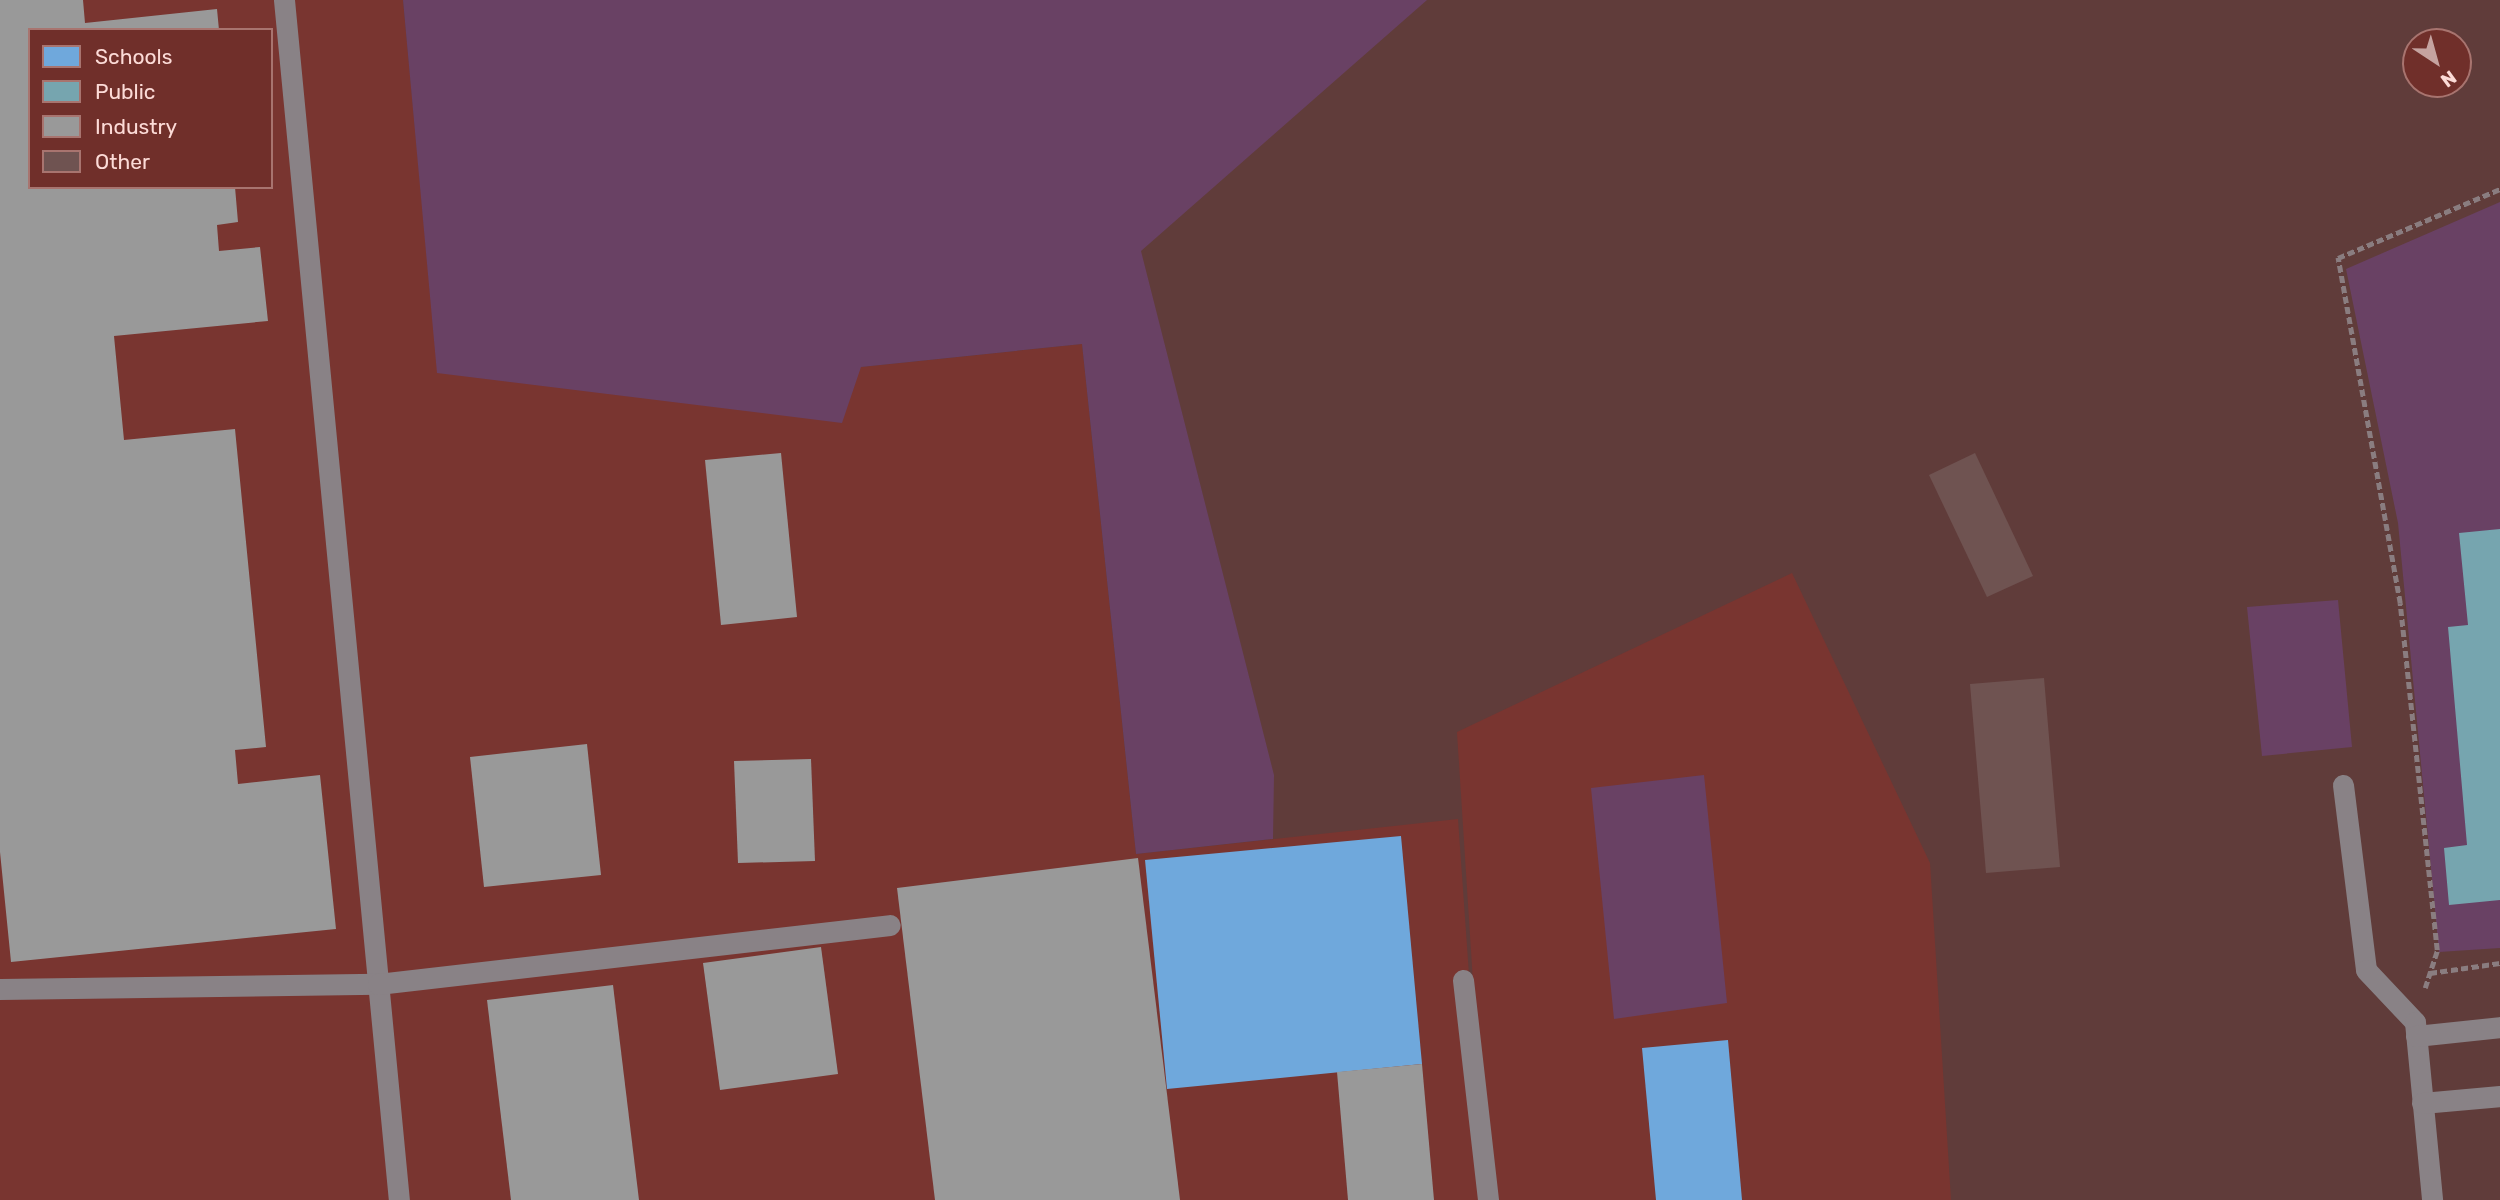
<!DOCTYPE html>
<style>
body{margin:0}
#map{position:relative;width:2500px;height:1200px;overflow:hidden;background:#603c3a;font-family:Rubik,sans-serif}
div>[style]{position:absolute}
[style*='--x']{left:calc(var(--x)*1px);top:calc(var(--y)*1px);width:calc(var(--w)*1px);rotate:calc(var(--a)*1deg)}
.built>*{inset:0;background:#793530}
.green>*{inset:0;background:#694164}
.schools>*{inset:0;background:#6fa8dc}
.public>*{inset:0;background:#76a5af}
.industry>*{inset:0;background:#999}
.building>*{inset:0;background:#6f5351}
.path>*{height:4.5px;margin-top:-2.25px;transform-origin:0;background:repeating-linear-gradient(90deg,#8a7d80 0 7px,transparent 0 10.5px)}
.lane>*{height:21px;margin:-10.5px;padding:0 10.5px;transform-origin:10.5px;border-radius:10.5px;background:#898286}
span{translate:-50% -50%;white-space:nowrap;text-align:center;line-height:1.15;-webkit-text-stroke:7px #702f2a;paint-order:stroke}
.legend{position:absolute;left:28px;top:28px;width:245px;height:161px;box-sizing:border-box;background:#702f2a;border:2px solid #a8746f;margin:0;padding:9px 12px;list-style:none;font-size:21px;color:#fcdbd7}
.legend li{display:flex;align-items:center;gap:14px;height:35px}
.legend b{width:35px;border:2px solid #a8746f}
.north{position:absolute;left:2402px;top:28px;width:70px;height:70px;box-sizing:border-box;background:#702f2a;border:2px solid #a8746f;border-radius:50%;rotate:144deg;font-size:19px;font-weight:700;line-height:28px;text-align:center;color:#fcdbd7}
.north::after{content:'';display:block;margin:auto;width:24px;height:32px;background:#c5a3a0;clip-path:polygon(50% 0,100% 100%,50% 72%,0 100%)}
</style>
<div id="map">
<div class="built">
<div style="clip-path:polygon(evenodd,0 0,403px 0,438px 373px,861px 367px,1082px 344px,1136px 854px,1458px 819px,1485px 1200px,0 1200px,0 0,30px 30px,271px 30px,271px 187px,30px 187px,30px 30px)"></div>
<div style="clip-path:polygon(1792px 573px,1930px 863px,1951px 1200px,1487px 1200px,1457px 732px)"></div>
</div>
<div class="green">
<div style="clip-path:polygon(403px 0,1427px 0,1141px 251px,1274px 775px,1273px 839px,1136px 854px,1082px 344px,861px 367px,842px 423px,437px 373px)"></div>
<div style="clip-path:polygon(2500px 202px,2500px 948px,2439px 952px,2398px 523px,2346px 269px)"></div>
<div style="clip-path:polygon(2338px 600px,2352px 747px,2262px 756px,2247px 607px)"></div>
<div style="clip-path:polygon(1704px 775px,1727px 1003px,1614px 1019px,1591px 788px)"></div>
</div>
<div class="schools">
<div style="clip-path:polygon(1401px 836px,1422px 1064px,1167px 1089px,1145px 860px)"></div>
<div style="clip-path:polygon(1728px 1040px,1742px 1200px,1656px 1200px,1642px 1048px)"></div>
</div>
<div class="public">
<div style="clip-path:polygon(2500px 529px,2500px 900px,2449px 905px,2444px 848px,2467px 845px,2448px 627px,2468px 625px,2459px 533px)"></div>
</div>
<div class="industry">
<div style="clip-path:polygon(0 0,83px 0,85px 23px,217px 9px,219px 30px,30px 30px,30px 187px,235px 187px,238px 222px,217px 225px,219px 251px,260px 247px,268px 321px,114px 336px,124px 440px,235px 429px,266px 747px,235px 750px,238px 784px,320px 775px,336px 929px,11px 962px,0 852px)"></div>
<div style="clip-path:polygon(781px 453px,797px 617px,721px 625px,705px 460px)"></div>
<div style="clip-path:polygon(587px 744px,601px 875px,484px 887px,470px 757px)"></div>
<div style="clip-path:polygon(811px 759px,815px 861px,738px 863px,734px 761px)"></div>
<div style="clip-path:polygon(1138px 858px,1180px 1200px,935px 1200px,897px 888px)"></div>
<div style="clip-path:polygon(821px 947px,838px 1074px,720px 1090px,703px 963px)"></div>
<div style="clip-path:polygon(613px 985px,639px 1200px,511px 1200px,487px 1000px)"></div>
<div style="clip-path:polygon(1422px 1064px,1434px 1200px,1348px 1200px,1337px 1072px)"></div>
</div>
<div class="building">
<div style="clip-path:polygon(1975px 453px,2033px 576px,1987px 597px,1929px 475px)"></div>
<div style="clip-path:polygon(2044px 678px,2060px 867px,1986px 873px,1970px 684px)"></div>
</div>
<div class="path">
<div style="--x:2430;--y:973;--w:71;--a:-8.1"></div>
<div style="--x:2425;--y:988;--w:40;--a:-72"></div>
<div style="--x:2437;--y:950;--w:349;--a:-96.1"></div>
<div style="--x:2400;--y:603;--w:351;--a:-100.2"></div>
<div style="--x:2338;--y:258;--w:176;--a:-23.1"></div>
</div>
<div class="lane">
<div style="--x:284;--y:0;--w:1205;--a:84.53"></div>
<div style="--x:2343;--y:785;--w:186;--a:82.9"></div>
<div style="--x:2366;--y:970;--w:71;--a:46.7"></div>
<div style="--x:2415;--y:1022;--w:179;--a:84.5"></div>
<div style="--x:1463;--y:980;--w:221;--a:83.5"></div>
<div style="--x:0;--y:989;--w:378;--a:-0.8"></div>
<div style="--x:378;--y:984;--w:515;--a:-6.57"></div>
<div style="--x:2416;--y:1036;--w:84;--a:-6.1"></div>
<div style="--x:2422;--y:1103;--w:78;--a:-5.1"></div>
</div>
<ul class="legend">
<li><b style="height:19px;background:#6fa8dc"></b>Schools</li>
<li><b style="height:19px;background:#76a5af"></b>Public</li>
<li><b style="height:19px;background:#999"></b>Industry</li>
<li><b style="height:19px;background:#6f5351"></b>Other</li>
</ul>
<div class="north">N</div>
</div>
